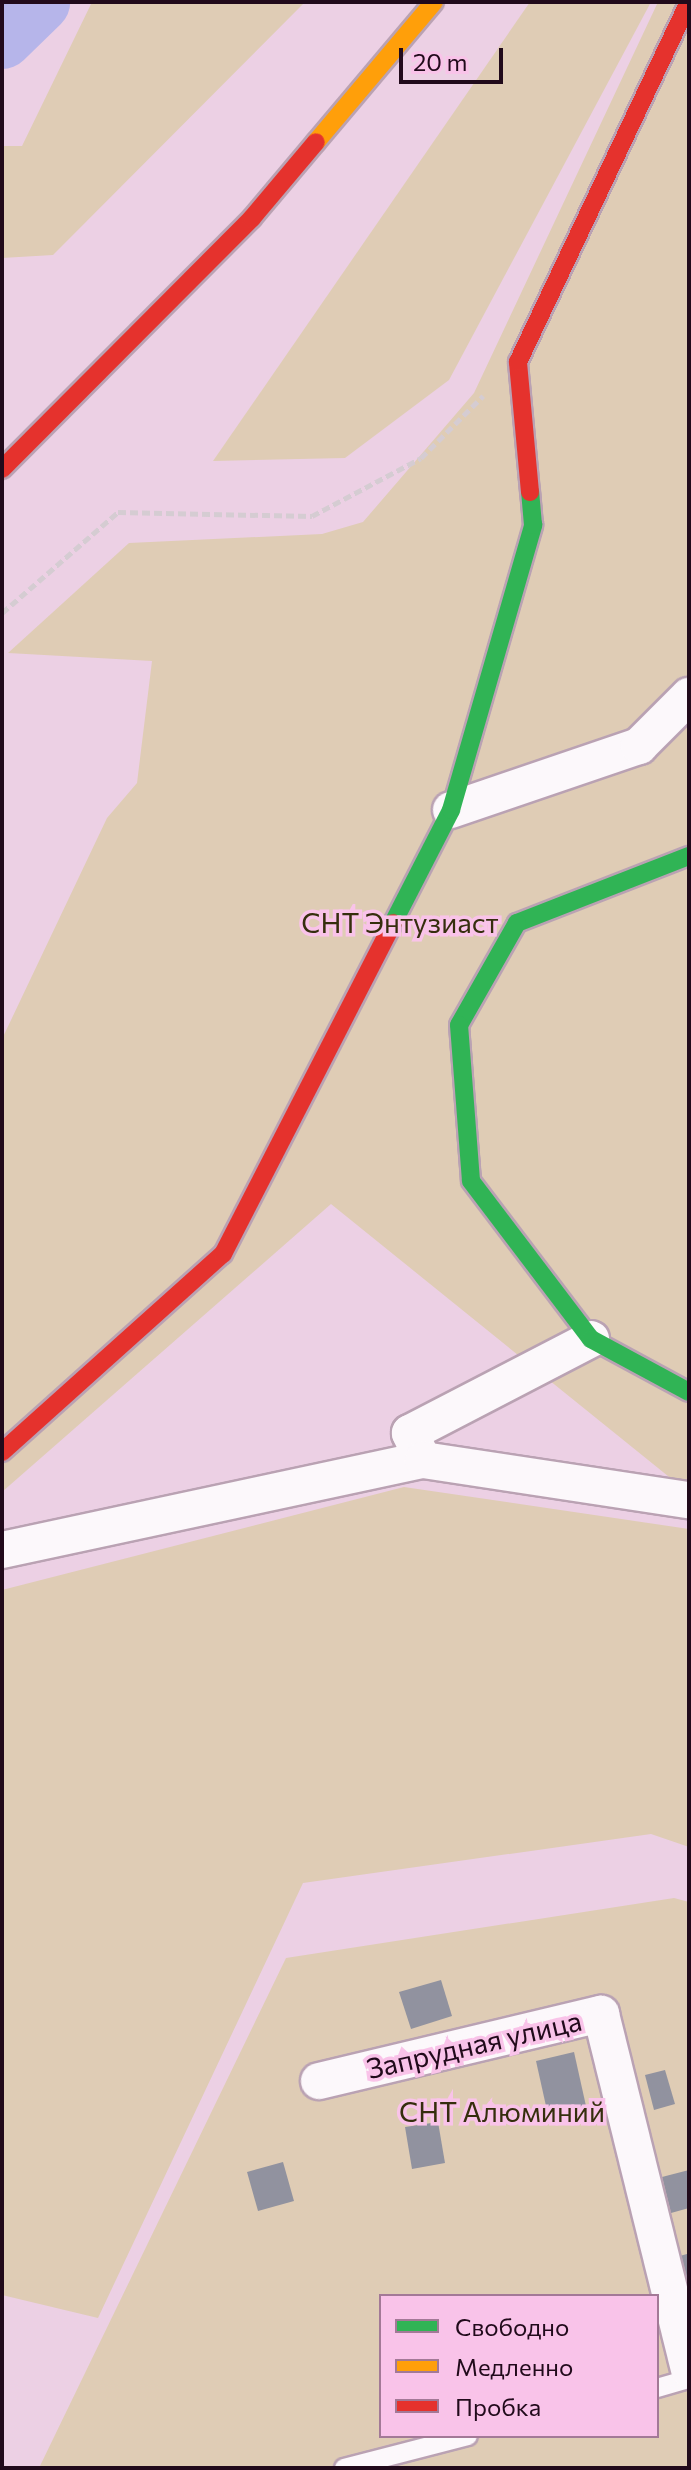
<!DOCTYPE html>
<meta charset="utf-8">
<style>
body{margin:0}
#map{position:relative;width:691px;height:2470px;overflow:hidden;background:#ecd0e4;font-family:Commissioner,sans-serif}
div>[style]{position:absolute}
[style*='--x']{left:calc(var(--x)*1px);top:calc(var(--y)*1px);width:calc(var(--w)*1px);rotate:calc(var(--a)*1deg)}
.green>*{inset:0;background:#dfccb5}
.river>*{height:62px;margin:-31px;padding:0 31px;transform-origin:31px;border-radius:31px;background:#b6b5ea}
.building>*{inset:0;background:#91929f}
.path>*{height:5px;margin-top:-2.5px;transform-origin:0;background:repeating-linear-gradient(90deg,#d5ccd2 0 8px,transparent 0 12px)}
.roads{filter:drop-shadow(2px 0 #baa2b3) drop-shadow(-2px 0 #baa2b3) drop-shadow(0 2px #baa2b3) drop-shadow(0 -2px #baa2b3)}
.lane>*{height:18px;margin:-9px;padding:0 9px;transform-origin:9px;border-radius:9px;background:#fcf8fb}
.street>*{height:36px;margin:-18px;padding:0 18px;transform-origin:18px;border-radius:18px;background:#fcf8fb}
.fast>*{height:18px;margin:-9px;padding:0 9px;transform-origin:9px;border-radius:9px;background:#30b455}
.slow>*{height:18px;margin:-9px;padding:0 9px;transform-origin:9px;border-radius:9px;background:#ff9f0a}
.jam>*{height:18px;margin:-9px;padding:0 9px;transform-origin:9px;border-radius:9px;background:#e5322d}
span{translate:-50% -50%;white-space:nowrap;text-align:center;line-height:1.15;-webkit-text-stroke:7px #f9c3e9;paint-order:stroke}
.park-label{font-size:28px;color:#352e0d}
.street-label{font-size:28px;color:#210a1b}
.frame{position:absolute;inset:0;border:4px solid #210a1b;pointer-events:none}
.legend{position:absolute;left:379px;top:2294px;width:280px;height:144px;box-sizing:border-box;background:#f9c3e9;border:2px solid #a37997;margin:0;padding:10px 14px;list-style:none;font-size:24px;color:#210a1b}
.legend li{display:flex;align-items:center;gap:16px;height:40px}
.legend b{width:40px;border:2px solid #a37997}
.scale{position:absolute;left:399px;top:48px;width:104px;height:36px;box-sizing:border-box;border:4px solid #210a1b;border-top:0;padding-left:10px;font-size:24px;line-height:28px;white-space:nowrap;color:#210a1b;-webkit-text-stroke:6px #f9c3e9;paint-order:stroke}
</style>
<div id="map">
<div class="green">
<div style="clip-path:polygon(92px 2px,305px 2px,53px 255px,2px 258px,2px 146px,22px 146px)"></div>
<div style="clip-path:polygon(530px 2px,651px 2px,449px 380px,345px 458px,213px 461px)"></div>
<div style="clip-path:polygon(658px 2px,689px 2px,689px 1493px,331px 1204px,2px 1492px,2px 1039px,107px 818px,137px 783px,152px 661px,8px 653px,129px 543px,322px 534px,363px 522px,474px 393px)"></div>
<div style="clip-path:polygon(404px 1487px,689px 1529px,689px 1847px,651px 1834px,303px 1883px,98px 2318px,2px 2295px,2px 1590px)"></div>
<div style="clip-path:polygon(evenodd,674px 1898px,689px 1902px,689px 2468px,39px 2468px,286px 1958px,674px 1898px,381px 2296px,657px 2296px,657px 2436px,381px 2436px,381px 2296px)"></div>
</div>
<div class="river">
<div style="--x:2;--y:38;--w:52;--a:-44.2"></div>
</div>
<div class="building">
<div style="clip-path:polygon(441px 1980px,452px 2016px,411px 2029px,399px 1992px)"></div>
<div style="clip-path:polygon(574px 2052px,586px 2106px,548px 2115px,536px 2061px)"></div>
<div style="clip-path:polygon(665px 2070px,675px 2104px,654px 2110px,645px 2075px)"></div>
<div style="clip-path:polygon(438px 2122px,445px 2163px,412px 2169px,405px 2127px)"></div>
<div style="clip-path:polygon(283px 2162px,294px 2201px,258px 2211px,247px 2172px)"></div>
<div style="clip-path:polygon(689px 2170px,689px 2208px,671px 2213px,662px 2177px)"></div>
<div style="clip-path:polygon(687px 2254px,689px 2261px,689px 2301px,676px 2257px)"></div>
</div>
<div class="path">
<div style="--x:2;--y:613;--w:154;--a:-41"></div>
<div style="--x:118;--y:512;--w:194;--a:1.2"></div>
<div style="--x:312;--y:516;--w:123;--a:-28"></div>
<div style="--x:421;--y:458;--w:88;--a:-45"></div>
</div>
<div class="roads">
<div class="lane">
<div style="--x:657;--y:2388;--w:33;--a:-16"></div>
<div style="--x:344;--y:2468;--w:128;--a:-14.5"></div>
</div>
<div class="street">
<div style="--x:451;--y:810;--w:199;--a:-18.8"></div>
<div style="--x:639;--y:746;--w:71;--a:-45"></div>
<div style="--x:423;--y:1460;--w:30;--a:-116"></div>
<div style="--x:410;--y:1433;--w:204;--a:-27.4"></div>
<div style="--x:2;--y:1550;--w:431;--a:-12.1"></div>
<div style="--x:423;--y:1460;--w:269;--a:8.6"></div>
<div style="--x:319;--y:2081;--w:290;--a:-13.4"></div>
<div style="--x:601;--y:2014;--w:366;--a:76.1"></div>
</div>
<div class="fast">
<div style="--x:689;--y:856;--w:185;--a:158.7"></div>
<div style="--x:517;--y:923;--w:117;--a:119.6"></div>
<div style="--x:459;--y:1025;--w:156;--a:85.6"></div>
<div style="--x:471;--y:1181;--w:198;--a:52.8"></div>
<div style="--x:591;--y:1339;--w:111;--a:28.4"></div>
<div style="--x:393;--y:923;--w:127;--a:-62.8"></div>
<div style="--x:451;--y:810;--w:297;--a:-73.9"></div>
<div style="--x:533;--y:525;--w:33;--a:-95"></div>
</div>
<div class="slow">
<div style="--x:316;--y:142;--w:183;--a:-49.9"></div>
</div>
<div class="jam">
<div style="--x:2;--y:469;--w:354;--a:-45.1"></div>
<div style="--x:252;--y:218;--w:99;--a:-49.9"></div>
<div style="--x:530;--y:492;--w:131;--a:-95.3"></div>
<div style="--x:518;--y:362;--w:399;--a:-64.6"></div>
<div style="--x:2;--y:1452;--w:297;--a:-41.9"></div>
<div style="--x:223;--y:1254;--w:372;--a:-62.8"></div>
</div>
</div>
<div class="park-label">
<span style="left:400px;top:922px">СНТ Энтузиаст</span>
<span style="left:502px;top:2111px">СНТ Алюминий</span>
</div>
<div class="street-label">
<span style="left:474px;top:2044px;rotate:-13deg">Запрудная улица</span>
</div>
<div class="frame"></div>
<ul class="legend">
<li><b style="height:10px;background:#30b455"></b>Свободно</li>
<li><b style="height:10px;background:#ff9f0a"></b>Медленно</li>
<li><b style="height:10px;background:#e5322d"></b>Пробка</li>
</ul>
<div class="scale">20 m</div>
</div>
